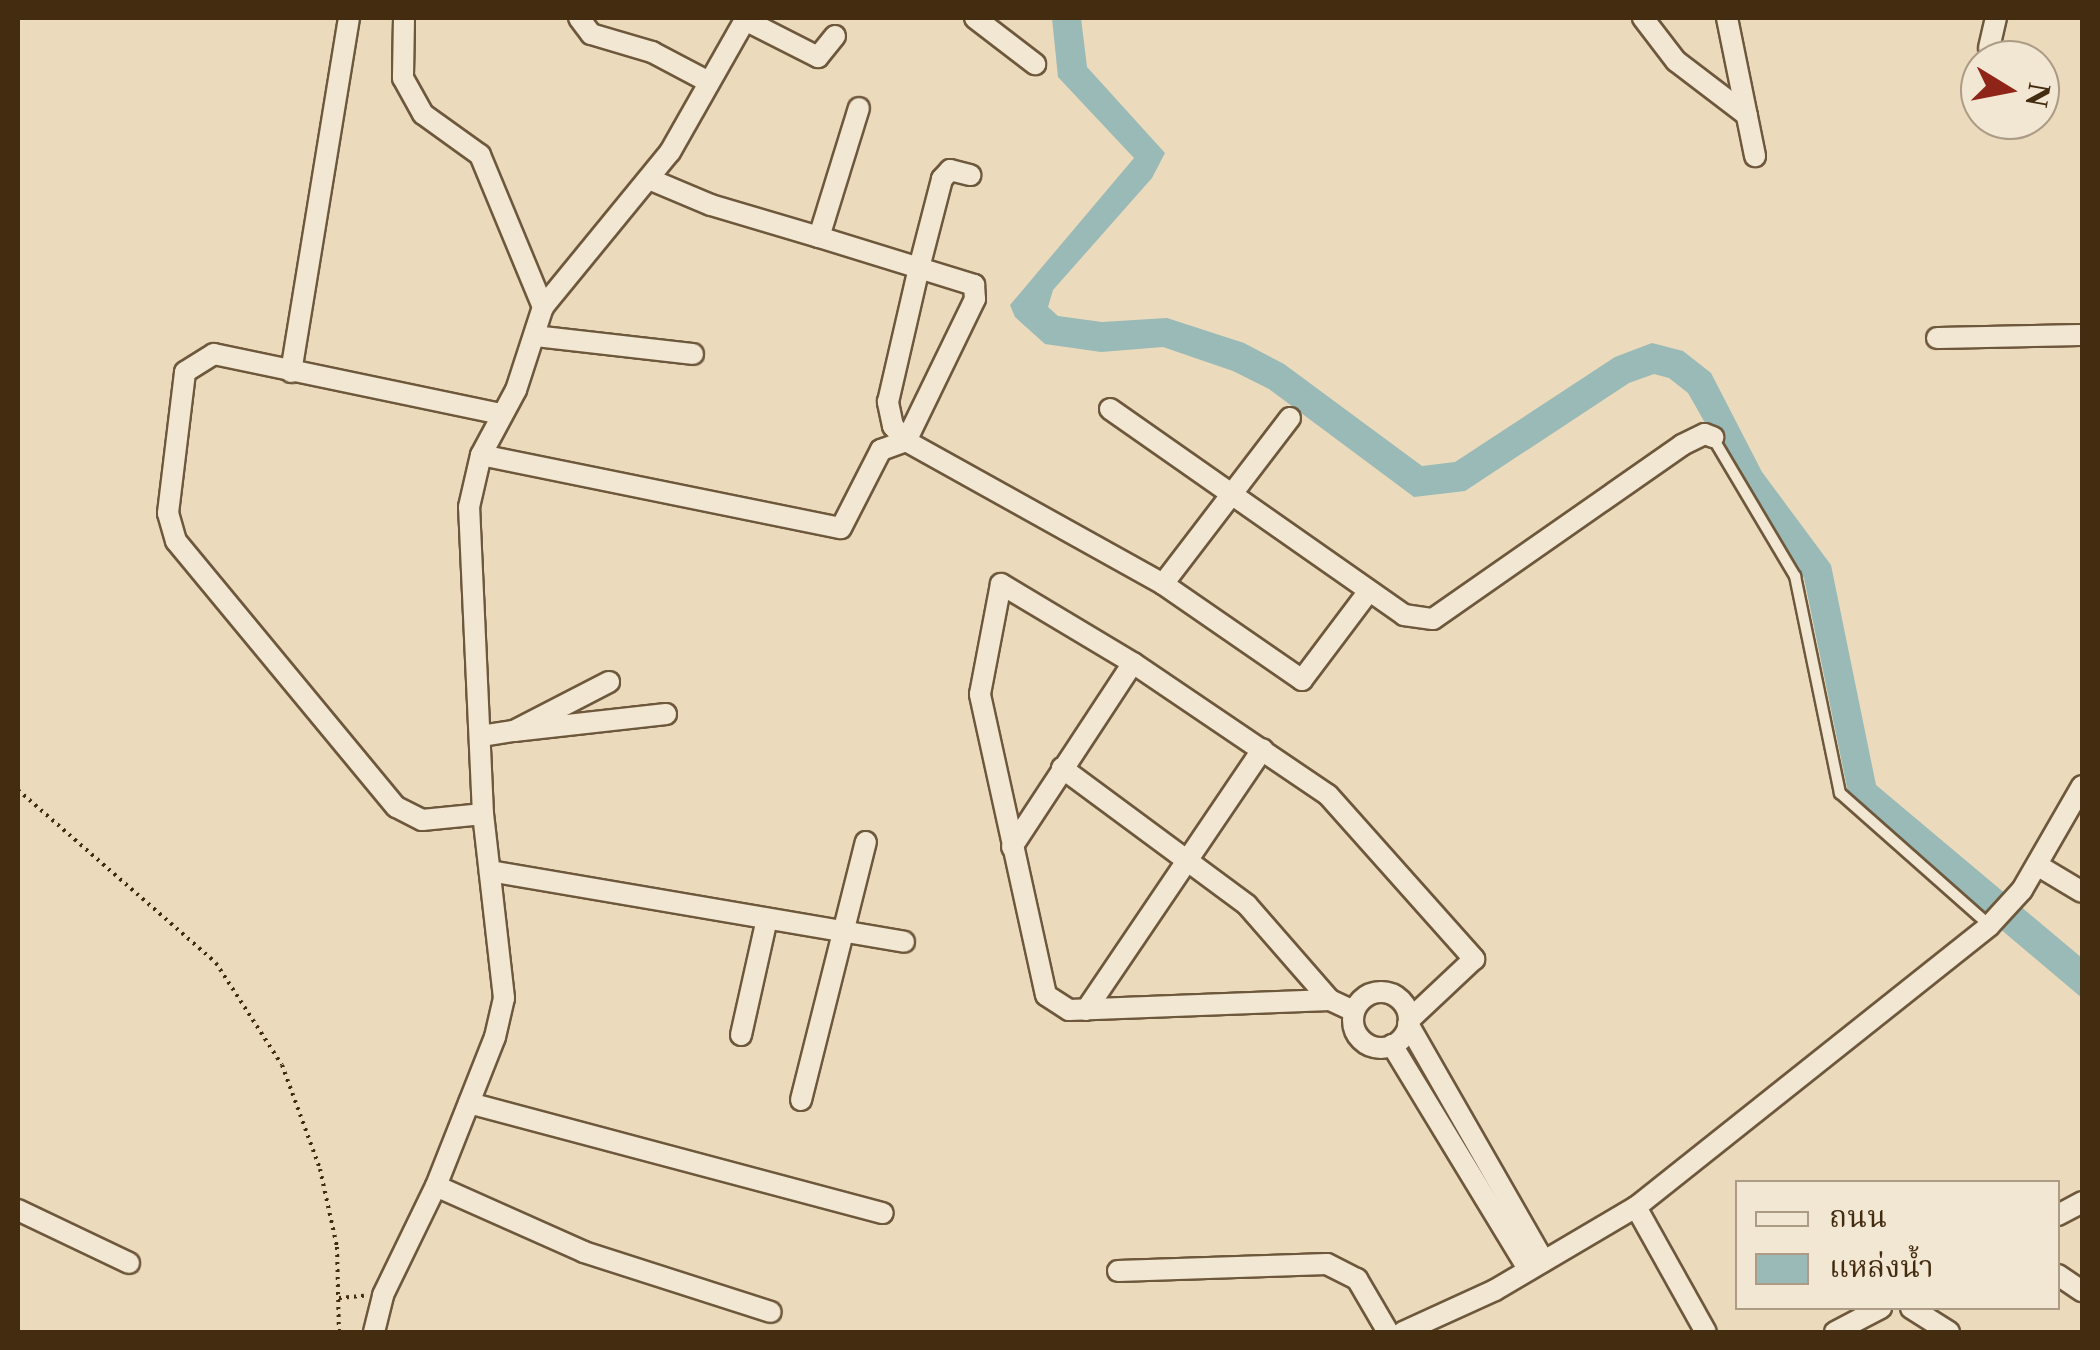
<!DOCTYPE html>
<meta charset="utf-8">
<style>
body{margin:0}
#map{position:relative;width:2100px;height:1350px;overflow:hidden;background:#ebdabc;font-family:"Libre Caslon Text","Noto Serif Thai",serif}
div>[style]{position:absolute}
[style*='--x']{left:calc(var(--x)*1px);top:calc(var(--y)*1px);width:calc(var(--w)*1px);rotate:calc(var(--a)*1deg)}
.water>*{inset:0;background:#99bab6}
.path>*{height:4px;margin-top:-2px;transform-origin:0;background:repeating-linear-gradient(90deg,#442c11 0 2.5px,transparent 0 7.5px)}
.roads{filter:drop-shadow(2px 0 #6e583c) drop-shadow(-2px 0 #6e583c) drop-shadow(0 2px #6e583c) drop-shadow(0 -2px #6e583c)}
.service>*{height:10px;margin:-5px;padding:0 5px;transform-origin:5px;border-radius:5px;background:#f2e7d3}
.minor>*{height:20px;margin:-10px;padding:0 10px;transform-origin:10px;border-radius:10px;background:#f2e7d3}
.minor>.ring{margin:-10px;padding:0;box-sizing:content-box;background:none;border:20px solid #f2e7d3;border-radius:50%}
span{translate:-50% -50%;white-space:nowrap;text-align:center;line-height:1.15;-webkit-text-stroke:9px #f2e7d3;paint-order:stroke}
.frame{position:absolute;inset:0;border:20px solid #442c11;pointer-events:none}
.legend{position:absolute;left:1735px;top:1180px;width:325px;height:130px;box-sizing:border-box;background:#f2e7d3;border:2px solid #ac9c85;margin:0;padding:12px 18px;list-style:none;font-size:30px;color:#442c11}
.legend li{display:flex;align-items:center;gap:20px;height:50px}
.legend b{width:50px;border:2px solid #ac9c85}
.north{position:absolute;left:1960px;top:40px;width:100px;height:100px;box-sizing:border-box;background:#f2e7d3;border:2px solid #ac9c85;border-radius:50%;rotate:100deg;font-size:28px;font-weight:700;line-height:40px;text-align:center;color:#442c11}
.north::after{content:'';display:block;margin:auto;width:35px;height:45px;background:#8f2418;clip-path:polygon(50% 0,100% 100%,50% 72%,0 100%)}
</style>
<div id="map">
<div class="water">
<div style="clip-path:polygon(1052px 18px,1081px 18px,1087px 67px,1165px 153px,1152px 178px,1053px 290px,1048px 307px,1058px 316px,1102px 322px,1167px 318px,1244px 343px,1284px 364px,1422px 466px,1455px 462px,1615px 357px,1652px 343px,1683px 351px,1711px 373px,1762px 472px,1831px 565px,1876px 785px,2082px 958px,2082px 998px,1850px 802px,1804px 578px,1766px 530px,1688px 393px,1669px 378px,1654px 374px,1629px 383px,1465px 491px,1414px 497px,1269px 389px,1233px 371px,1163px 347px,1101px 352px,1045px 344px,1015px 317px,1010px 305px,1134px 158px,1058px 77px)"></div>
</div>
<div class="path">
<div style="--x:18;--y:790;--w:263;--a:41.1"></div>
<div style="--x:216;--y:963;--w:121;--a:57.1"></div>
<div style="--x:282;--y:1065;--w:111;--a:69.9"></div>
<div style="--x:320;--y:1169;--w:80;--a:77.7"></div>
<div style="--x:337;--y:1247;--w:85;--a:88.7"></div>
<div style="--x:339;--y:1298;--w:25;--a:-5"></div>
</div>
<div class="roads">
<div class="service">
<div style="--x:1713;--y:438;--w:161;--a:59.3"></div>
<div style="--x:1795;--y:576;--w:222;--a:78.3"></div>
<div style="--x:1840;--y:793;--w:199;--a:41.5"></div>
</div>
<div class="minor">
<div style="--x:404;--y:18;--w:60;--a:91"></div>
<div style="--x:403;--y:78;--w:41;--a:60.9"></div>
<div style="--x:423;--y:114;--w:70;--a:35.7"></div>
<div style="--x:480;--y:155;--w:165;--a:67.5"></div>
<div style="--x:579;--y:18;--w:20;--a:53"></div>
<div style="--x:591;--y:34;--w:64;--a:16.4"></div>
<div style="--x:652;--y:52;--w:64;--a:27.8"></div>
<div style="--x:975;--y:18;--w:76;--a:37.5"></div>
<div style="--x:1643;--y:18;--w:54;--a:52.5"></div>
<div style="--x:1676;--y:61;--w:89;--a:37.3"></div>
<div style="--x:1727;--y:18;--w:141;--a:78.5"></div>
<div style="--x:745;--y:20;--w:82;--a:26.9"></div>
<div style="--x:818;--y:57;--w:27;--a:-51"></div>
<div style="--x:1989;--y:48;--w:31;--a:-77"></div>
<div style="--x:649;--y:179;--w:67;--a:22.8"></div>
<div style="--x:711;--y:205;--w:113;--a:16.5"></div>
<div style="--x:819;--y:237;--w:105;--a:17.2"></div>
<div style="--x:919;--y:268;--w:58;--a:17.2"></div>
<div style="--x:974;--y:285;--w:14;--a:86"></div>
<div style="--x:975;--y:299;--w:158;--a:115.9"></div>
<div style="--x:906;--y:441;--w:20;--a:-131"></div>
<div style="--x:893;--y:426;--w:25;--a:-102"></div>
<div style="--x:888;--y:402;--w:138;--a:-77"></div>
<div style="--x:919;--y:268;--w:92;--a:-75.5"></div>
<div style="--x:942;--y:179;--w:12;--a:-48"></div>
<div style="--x:950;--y:170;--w:21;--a:14"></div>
<div style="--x:819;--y:237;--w:135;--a:-72.8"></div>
<div style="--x:535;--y:336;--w:159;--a:6.5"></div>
<div style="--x:1937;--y:338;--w:145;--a:-1.2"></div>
<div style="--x:291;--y:372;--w:359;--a:-80.7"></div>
<div style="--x:1110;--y:409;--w:359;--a:35"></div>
<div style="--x:1404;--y:615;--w:29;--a:8"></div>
<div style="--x:1433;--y:619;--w:304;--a:-34.9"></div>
<div style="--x:1682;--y:445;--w:25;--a:-26"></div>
<div style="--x:1705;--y:434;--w:9;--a:21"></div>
<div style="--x:481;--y:455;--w:367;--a:11.5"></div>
<div style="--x:841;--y:528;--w:88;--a:-62.9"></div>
<div style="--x:881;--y:450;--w:27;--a:-20"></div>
<div style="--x:906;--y:441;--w:294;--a:29.1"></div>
<div style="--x:1163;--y:584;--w:169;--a:34.6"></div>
<div style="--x:1302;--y:680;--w:111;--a:-53"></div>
<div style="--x:1163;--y:584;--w:209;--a:-52.6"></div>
<div style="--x:514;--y:731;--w:153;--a:-6.4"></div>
<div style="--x:481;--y:736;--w:33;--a:-9"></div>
<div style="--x:514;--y:731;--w:107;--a:-27.3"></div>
<div style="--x:1062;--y:768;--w:230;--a:36.5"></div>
<div style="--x:1247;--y:905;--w:126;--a:48.9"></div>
<div style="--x:1330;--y:1000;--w:26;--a:25"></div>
<div style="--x:483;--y:814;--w:61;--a:174.4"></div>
<div style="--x:422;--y:820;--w:29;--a:-153"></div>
<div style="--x:396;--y:807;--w:345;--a:-129.6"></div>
<div style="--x:176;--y:541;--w:29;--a:-106"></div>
<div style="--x:168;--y:513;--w:142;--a:-83.1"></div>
<div style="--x:185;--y:372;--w:34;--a:-32"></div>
<div style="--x:214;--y:354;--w:294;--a:11.8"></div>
<div style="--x:1012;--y:847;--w:220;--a:-56.7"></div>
<div style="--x:2037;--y:865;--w:52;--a:31"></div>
<div style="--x:490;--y:871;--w:420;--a:9.7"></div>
<div class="ring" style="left:1353px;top:992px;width:36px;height:36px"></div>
<div style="--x:1330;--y:1000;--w:261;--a:177.8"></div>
<div style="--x:1069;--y:1010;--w:27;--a:-147"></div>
<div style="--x:1046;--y:995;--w:308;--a:-102.4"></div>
<div style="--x:980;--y:694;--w:112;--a:-79.2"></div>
<div style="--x:1001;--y:584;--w:154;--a:30.9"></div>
<div style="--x:1133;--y:663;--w:235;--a:34.1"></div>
<div style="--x:1328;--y:795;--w:220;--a:48.3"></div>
<div style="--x:1474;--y:959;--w:89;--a:136.8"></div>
<div style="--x:1086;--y:1010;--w:315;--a:-55.9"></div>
<div style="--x:1408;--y:1024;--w:273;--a:60.2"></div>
<div style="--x:741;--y:1035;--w:119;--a:-77.4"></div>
<div style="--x:1392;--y:1045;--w:263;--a:58.7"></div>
<div style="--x:801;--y:1100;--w:266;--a:-75.9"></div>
<div style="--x:469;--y:1103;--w:428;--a:14.9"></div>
<div style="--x:436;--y:1186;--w:162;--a:24"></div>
<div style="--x:584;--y:1252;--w:196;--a:17.8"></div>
<div style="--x:1636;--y:1207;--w:143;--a:60.8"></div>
<div style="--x:18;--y:1210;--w:123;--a:25.5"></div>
<div style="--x:2058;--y:1215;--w:27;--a:-28"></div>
<div style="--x:1118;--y:1271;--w:209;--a:-1.9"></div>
<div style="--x:1327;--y:1264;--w:34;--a:27"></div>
<div style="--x:1357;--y:1279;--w:61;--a:59.7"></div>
<div style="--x:2058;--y:1275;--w:29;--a:34"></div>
<div style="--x:1911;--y:1308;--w:45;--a:32.3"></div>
<div style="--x:374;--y:1332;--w:38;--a:-76"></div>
<div style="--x:383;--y:1295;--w:121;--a:-64.1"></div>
<div style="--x:436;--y:1186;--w:160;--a:-68.4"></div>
<div style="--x:495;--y:1037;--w:40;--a:-77"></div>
<div style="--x:504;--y:998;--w:185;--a:-96.5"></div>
<div style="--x:483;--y:814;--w:307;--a:-92.6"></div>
<div style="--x:469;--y:507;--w:53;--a:-77"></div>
<div style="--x:481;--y:455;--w:74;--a:-61.7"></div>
<div style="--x:516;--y:390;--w:87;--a:-72"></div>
<div style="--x:543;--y:307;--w:200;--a:-50.7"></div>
<div style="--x:670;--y:152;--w:154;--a:-60.4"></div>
<div style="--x:1403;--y:1332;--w:101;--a:-24.5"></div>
<div style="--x:1495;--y:1290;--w:164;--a:-30.5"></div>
<div style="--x:1636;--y:1207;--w:451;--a:-38.5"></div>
<div style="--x:1989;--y:926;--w:49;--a:-47.5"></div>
<div style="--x:2022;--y:890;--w:120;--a:-60"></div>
<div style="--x:1835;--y:1332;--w:52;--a:-27.6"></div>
</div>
</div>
<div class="frame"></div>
<ul class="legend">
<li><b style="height:12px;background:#f2e7d3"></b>ถนน</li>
<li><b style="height:28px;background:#99bab6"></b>แหล่งน้ำ</li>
</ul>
<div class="north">N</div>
</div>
